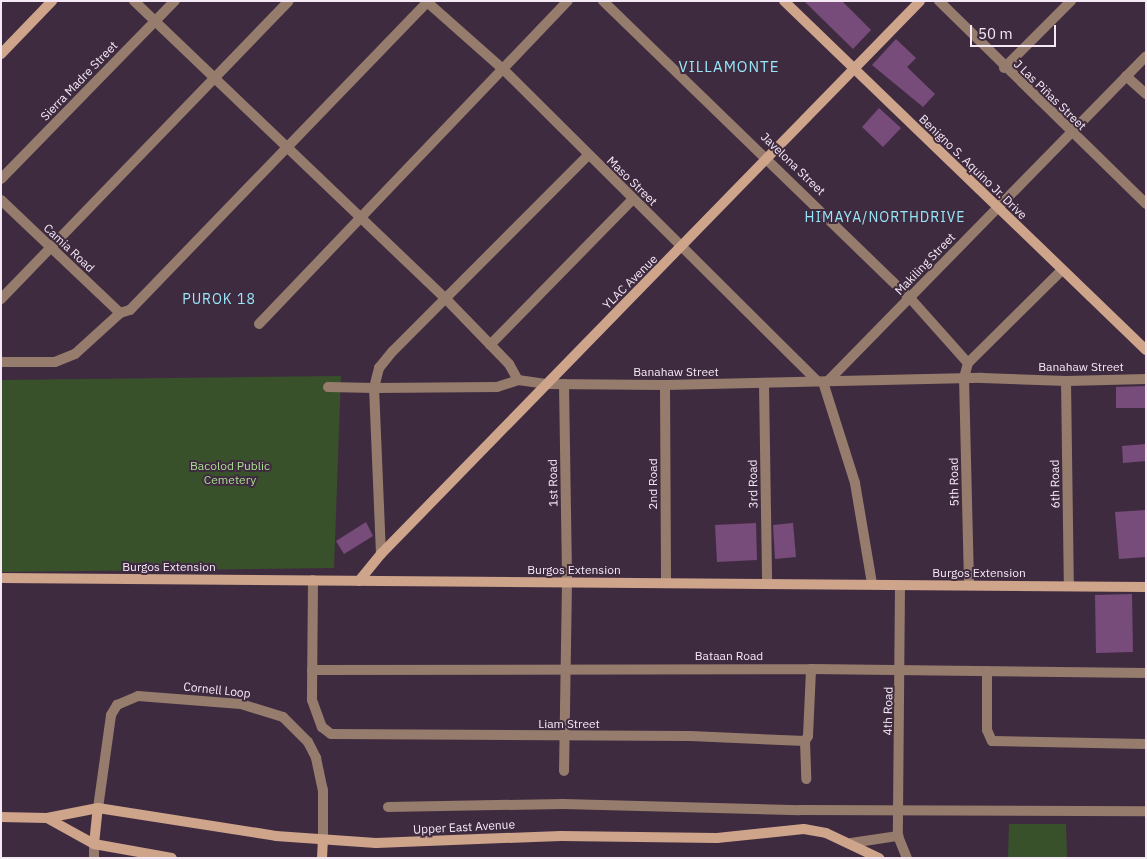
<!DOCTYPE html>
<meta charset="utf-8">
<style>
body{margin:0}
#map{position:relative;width:1147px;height:859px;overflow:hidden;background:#3f2b40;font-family:"IBM Plex Sans",sans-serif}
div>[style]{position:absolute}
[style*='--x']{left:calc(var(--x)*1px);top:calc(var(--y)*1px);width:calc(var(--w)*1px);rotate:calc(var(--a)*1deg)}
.green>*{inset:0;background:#38512b}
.building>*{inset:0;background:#774b7a}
.street>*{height:10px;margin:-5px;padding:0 5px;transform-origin:5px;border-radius:5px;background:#967c6c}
.secondary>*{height:10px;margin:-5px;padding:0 5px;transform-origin:5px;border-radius:5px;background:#cea48a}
span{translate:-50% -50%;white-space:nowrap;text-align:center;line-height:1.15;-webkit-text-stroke:4px #3f2b40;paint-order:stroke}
.street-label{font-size:12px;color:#f6e9f6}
.park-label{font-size:12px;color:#aadf8f}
.neighbourhood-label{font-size:14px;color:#99e6f9;letter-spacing:1px}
.quarter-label{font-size:15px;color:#99e6f9;letter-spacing:1px}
.frame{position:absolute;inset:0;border:2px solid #f6e9f6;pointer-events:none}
.scale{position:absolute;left:970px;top:25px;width:86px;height:22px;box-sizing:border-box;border:2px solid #f6e9f6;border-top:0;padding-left:6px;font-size:15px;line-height:18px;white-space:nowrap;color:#f6e9f6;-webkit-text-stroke:4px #3f2b40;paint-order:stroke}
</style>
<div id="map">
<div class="green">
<div style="clip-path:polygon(341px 376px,334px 568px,1px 572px,1px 380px)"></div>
<div style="clip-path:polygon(1009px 824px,1066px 824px,1067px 858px,1008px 858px)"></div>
</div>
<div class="building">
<div style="clip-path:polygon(804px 1px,842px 1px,871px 30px,853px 49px)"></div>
<div style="clip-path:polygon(896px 39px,916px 58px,907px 67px,935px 94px,923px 107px,872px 65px)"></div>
<div style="clip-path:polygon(879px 108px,901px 128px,883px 147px,862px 127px)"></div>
<div style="clip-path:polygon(1146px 386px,1146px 408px,1116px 408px,1116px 387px)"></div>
<div style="clip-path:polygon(1146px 444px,1146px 461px,1123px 463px,1122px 446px)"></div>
<div style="clip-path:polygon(1146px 510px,1146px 557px,1119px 559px,1115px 512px)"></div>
<div style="clip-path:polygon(366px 522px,373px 536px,344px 554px,336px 541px)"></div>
<div style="clip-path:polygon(756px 523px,757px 560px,717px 562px,715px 525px)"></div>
<div style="clip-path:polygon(793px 523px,796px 557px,775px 559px,773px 525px)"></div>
<div style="clip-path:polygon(1132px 594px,1133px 652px,1096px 653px,1095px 595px)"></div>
</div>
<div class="street">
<div style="--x:134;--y:1;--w:433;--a:43.7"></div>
<div style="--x:447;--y:300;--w:89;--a:45.9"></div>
<div style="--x:509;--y:364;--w:18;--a:61"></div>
<div style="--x:426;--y:1;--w:104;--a:41.5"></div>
<div style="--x:504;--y:70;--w:441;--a:44.8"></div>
<div style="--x:603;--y:1;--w:427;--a:44.1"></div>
<div style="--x:910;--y:298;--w:87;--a:48.3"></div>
<div style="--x:968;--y:363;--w:16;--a:105"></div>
<div style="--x:964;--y:378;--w:207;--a:88.6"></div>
<div style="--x:939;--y:1;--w:290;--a:44.4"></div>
<div style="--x:1004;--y:68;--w:95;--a:-45"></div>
<div style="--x:1126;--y:76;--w:27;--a:42"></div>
<div style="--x:1;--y:179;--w:249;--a:-45.7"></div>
<div style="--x:1;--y:200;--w:164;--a:43.5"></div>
<div style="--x:1;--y:299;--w:414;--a:-46"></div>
<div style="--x:259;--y:324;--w:447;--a:-46.3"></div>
<div style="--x:490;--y:345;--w:204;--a:-45.6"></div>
<div style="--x:1;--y:362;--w:54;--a:0"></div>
<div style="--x:55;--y:362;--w:22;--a:-22"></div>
<div style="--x:75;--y:354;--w:61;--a:-42.3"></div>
<div style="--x:120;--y:313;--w:10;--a:-17"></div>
<div style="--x:130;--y:310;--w:428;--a:-46"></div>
<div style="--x:968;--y:363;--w:131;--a:-44.7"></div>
<div style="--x:1066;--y:381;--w:205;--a:89.2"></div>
<div style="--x:823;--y:382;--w:106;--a:72.4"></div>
<div style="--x:855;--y:483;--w:102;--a:80.4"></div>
<div style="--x:827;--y:382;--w:456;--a:-45.6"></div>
<div style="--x:564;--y:384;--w:198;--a:89.1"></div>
<div style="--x:567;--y:582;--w:189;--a:90.9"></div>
<div style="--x:764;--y:384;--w:199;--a:89.1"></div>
<div style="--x:665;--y:385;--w:197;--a:89.7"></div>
<div style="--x:328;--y:387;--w:46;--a:1.2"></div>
<div style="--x:374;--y:388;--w:21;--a:-76"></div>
<div style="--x:379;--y:368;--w:22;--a:-51"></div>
<div style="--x:393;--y:351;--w:276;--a:-45.1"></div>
<div style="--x:381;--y:554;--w:166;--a:-92.4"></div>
<div style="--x:374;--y:388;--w:123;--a:-0.5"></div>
<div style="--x:497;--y:387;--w:22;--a:-18"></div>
<div style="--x:518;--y:380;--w:28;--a:8"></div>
<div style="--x:546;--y:384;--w:119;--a:0.5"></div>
<div style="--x:665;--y:385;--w:317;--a:-1.3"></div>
<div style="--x:982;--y:378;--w:84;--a:2"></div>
<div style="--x:1066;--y:381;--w:80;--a:-1.4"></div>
<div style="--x:313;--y:580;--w:120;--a:90.5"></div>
<div style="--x:312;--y:700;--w:29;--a:70"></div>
<div style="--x:322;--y:727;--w:11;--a:38"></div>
<div style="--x:331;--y:734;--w:359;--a:0.3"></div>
<div style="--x:690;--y:736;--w:115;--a:2.5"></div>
<div style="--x:805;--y:741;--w:6;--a:-59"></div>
<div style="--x:808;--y:736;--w:67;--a:-87.4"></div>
<div style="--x:900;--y:585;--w:251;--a:90.5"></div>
<div style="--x:898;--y:836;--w:24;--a:68"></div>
<div style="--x:312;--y:670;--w:499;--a:-0.1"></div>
<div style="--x:811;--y:669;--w:335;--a:0.7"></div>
<div style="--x:987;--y:671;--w:59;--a:90"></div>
<div style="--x:987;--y:730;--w:12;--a:66"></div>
<div style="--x:992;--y:741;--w:154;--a:1.1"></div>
<div style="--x:805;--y:741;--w:38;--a:88"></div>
<div style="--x:388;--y:807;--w:175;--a:-1"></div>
<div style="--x:563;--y:804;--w:237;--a:1.5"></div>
<div style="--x:800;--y:810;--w:346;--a:0.2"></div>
<div style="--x:98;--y:808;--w:94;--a:-82"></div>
<div style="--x:111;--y:715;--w:12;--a:-59"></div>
<div style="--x:117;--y:705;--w:23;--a:-23"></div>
<div style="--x:138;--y:696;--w:103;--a:4.4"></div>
<div style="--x:241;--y:704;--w:44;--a:17.2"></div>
<div style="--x:283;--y:717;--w:35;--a:45"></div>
<div style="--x:308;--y:742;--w:18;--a:63"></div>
<div style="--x:316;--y:758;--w:33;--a:78"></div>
<div style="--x:323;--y:790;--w:51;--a:90"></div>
<div style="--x:851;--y:843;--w:48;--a:-8.5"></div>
<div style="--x:94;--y:858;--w:14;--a:-90"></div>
</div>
<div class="secondary">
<div style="--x:784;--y:1;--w:503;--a:43.95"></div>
<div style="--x:1;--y:54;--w:74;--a:-46.1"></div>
<div style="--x:1;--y:578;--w:1145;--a:0.45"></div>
<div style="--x:359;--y:581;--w:35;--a:-51"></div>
<div style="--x:381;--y:554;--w:772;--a:-45.73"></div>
<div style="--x:1;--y:817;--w:46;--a:1.2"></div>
<div style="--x:47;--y:818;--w:52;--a:-11.1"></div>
<div style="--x:98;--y:808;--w:180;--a:8.9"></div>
<div style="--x:276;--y:836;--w:100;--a:4"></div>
<div style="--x:376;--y:843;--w:185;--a:-2.2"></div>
<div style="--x:561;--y:836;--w:156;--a:0.7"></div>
<div style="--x:717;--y:838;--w:87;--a:-5.9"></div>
<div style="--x:804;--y:829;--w:22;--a:10"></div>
<div style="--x:826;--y:833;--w:59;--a:25.3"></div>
<div style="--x:47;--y:818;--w:54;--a:29"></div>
<div style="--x:94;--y:844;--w:79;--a:10.2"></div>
<div style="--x:94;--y:844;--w:36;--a:-84"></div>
<div style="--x:322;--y:858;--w:17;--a:-87"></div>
</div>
<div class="street-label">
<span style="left:79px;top:81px;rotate:-46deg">Sierra Madre Street</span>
<span style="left:1050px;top:95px;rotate:44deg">J Las Piñas Street</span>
<span style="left:793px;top:164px;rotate:44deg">Javelona Street</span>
<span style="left:973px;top:167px;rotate:44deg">Benigno S. Aquino Jr. Drive</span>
<span style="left:632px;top:181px;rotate:44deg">Maso Street</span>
<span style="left:69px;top:248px;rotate:43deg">Camia Road</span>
<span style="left:925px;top:264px;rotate:-46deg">Makiling Street</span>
<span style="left:630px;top:282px;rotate:-45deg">YLAC Avenue</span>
<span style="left:1081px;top:367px">Banahaw Street</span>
<span style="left:676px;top:372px">Banahaw Street</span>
<span style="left:954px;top:482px;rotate:-91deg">5th Road</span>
<span style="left:553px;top:483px;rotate:-91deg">1st Road</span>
<span style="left:653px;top:484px;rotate:-90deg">2nd Road</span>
<span style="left:753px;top:484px;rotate:-91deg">3rd Road</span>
<span style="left:1055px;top:484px;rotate:-91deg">6th Road</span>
<span style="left:169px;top:567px">Burgos Extension</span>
<span style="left:574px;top:570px">Burgos Extension</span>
<span style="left:979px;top:573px">Burgos Extension</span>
<span style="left:729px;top:656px">Bataan Road</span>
<span style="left:217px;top:690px;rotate:6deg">Cornell Loop</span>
<span style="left:888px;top:711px;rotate:-89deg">4th Road</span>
<span style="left:569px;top:724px">Liam Street</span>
<span style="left:464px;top:827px;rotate:-3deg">Upper East Avenue</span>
</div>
<div class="park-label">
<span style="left:230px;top:473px">Bacolod Public<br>Cemetery</span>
</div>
<div class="neighbourhood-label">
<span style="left:885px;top:217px">HIMAYA/NORTHDRIVE</span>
<span style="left:219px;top:299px">PUROK 18</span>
</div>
<div class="quarter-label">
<span style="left:729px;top:67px">VILLAMONTE</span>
</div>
<div class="frame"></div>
<div class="scale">50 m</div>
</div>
